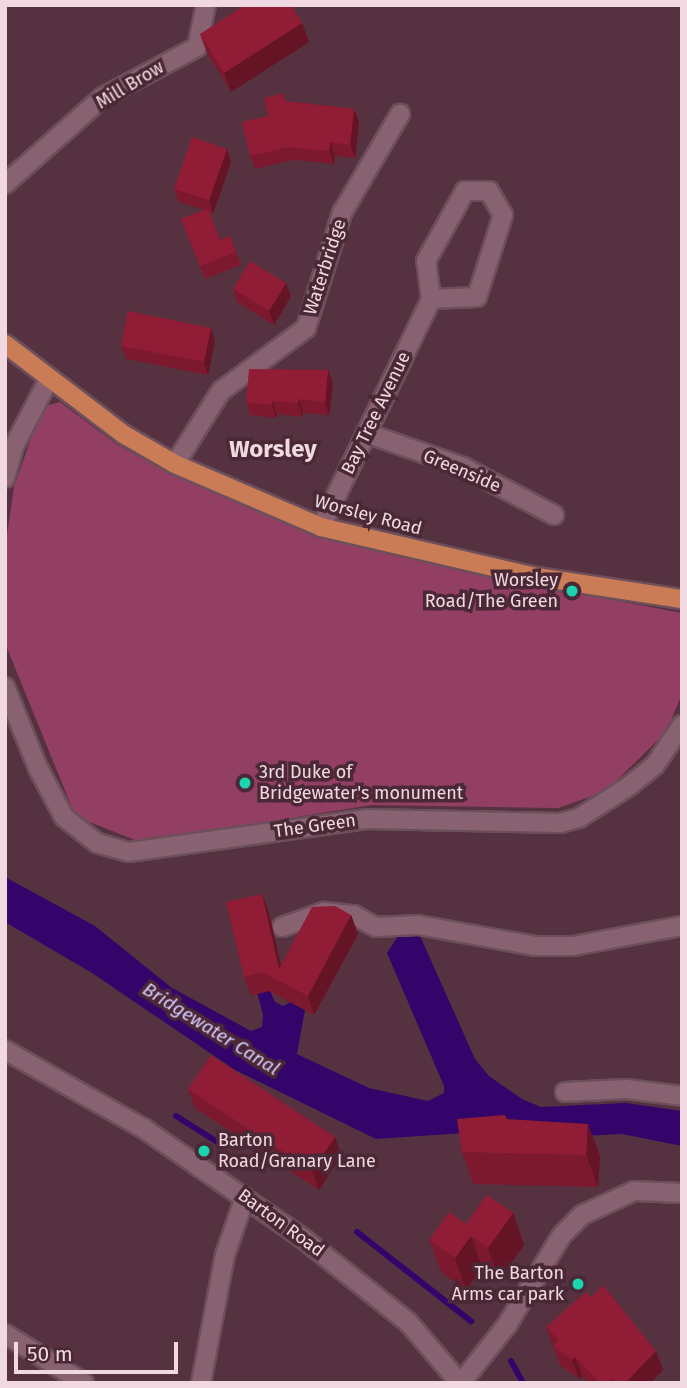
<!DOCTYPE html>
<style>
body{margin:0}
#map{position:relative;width:687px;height:1388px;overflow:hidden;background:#563241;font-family:"Fira Sans",sans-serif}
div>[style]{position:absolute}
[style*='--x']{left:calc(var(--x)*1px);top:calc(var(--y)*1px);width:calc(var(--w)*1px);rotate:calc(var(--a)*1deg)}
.green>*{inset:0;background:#933f64}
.water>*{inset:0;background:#33056a}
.stream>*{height:6px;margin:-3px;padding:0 3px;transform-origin:3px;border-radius:3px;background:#33056a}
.roads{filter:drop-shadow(2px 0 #6d4f5b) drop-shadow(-2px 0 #6d4f5b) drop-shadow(0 2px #6d4f5b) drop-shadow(0 -2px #6d4f5b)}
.street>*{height:18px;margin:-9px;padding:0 9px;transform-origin:9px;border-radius:9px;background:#896271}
.secondary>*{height:18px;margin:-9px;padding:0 9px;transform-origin:9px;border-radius:9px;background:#896271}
.primary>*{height:18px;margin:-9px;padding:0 9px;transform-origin:9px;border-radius:9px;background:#c97c55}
.wall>*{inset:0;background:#7c192e}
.shaded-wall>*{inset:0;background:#651425}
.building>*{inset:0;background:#901d35}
.dots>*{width:19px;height:19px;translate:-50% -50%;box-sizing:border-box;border:4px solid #4a2836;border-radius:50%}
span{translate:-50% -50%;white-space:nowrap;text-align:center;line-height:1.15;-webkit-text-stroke:7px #4a2836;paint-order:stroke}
.street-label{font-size:18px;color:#f0d9e1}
.poi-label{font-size:18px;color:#f0d9e1}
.right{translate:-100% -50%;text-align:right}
.left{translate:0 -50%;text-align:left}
.water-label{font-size:19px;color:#d4c9fd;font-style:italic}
.district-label{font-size:24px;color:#f0d9e1;font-weight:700}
.frame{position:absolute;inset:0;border:7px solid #f0d9e1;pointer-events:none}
.scale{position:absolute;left:14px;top:1342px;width:164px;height:32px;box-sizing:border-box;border:4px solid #f0d9e1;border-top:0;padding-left:9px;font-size:21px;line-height:24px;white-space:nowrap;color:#f0d9e1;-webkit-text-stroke:5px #4a2836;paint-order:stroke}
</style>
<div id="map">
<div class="green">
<div style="clip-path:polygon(60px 402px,116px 444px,167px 472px,298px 529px,464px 572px,682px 613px,682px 694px,666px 732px,606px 791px,558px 808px,372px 805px,140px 842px,87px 821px,73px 810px,5px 643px,5px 549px,14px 487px,42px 407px)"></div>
</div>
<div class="water">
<div style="clip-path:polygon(5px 877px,95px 926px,172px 988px,251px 1031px,262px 1027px,263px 1015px,239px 922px,275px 1002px,283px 1006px,291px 1002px,347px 931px,305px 1010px,297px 1054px,369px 1088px,428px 1101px,444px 1093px,444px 1086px,387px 953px,398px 936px,417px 929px,475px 1059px,489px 1076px,522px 1099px,541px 1107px,626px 1103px,682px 1111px,682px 1146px,622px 1134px,583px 1136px,557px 1127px,376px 1139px,235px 1070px,92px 973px,5px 922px)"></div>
</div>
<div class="stream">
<div style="--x:176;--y:1116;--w:54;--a:32.2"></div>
<div style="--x:357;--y:1232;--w:145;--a:38"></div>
<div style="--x:511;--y:1361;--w:25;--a:61"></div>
</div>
<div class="roads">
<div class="street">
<div style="--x:5;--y:184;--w:131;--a:-41.6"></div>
<div style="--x:103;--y:97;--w:106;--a:-28"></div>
<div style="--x:197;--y:47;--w:43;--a:-77.9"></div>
<div style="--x:366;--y:433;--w:103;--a:19.3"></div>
<div style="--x:463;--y:467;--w:103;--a:27.8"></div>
<div style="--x:175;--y:464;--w:86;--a:-57.8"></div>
<div style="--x:221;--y:391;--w:106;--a:-36.5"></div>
<div style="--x:306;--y:328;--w:121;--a:-72.6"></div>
<div style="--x:342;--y:213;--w:115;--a:-59.6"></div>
<div style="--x:5;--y:478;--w:35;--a:-74"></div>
<div style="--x:15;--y:444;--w:73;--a:-62.4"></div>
<div style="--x:321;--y:527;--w:253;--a:-64.2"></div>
<div style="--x:431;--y:299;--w:38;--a:-97"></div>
<div style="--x:426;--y:261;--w:80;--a:-60.9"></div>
<div style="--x:465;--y:191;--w:24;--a:0"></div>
<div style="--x:489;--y:191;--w:28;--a:60"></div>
<div style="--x:503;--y:215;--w:86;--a:107.6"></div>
<div style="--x:477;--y:297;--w:46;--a:177.5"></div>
<div style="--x:5;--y:687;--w:87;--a:67.8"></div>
<div style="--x:38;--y:768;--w:55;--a:62"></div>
<div style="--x:64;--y:817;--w:42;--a:38.2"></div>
<div style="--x:97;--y:843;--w:33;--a:16"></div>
<div style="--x:129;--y:852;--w:240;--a:-7.9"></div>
<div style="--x:367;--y:819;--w:193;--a:1.2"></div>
<div style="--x:560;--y:823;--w:20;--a:-15"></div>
<div style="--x:579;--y:818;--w:59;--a:-32.6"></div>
<div style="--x:629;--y:786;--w:33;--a:-39"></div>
<div style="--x:655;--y:765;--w:48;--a:-56"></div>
<div style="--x:282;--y:927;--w:45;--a:-19.7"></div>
<div style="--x:324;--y:912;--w:30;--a:6"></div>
<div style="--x:354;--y:915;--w:25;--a:29"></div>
<div style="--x:376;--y:927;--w:42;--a:-2.7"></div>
<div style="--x:418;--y:925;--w:120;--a:10.1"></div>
<div style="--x:536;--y:946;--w:37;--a:0"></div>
<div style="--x:573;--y:946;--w:111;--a:-10.4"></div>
<div style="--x:565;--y:1092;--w:61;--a:-2.8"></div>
<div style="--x:626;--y:1089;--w:56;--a:7.1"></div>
<div style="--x:5;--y:1334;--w:93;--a:31.8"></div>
<div style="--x:201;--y:1383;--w:130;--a:-79.4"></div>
<div style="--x:225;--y:1255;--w:61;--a:-71"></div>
<div style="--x:461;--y:1383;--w:74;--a:-51.6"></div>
<div style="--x:507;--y:1325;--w:105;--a:-58.6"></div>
<div style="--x:562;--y:1235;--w:28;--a:-45"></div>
<div style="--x:582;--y:1215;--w:57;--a:-24.8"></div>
<div style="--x:634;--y:1191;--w:48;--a:2.4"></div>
</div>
<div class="secondary">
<div style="--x:5;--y:1050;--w:159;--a:29.5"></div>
<div style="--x:143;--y:1128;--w:192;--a:34.6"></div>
<div style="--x:301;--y:1237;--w:137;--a:38.5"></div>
<div style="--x:408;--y:1322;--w:80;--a:49.6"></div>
</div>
<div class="primary">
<div style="--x:5;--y:344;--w:148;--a:37.3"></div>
<div style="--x:123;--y:434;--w:60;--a:30"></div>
<div style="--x:175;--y:464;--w:159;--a:23.3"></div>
<div style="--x:321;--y:527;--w:216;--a:13.1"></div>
<div style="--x:531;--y:576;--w:153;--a:8.7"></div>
</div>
</div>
<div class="wall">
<div style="clip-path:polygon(302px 23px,309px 42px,231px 92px,207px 53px,200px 34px)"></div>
<div style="clip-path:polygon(286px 101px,354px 109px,359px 122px,355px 158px,335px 156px,334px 164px,293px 160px,255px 169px,250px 156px,268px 116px)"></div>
<div style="clip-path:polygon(227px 149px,231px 162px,213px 214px,209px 212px,220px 240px,230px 236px,241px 265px,205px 279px,181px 219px,204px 210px,179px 202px,174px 189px)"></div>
<div style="clip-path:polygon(233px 289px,291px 296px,274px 325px,237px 302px)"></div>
<div style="clip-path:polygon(211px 328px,215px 341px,208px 375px,126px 359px,121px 346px)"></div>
<div style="clip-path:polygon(328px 370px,333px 383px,329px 415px,303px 413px,303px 417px,277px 414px,276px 418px,250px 415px,246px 402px)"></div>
<div style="clip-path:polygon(262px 894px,269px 913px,281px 966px,351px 915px,358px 934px,314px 1015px,269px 991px,251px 996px,244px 977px)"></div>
<div style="clip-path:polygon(188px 1089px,335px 1137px,341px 1156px,319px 1190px,195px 1108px)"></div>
<div style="clip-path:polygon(505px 1115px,507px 1119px,600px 1156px,598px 1187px,473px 1184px,462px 1152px)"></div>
<div style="clip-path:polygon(513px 1213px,524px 1245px,499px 1280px,482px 1268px,466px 1290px,441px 1272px,429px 1240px,466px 1224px)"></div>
<div style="clip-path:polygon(546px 1327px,663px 1370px,650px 1383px,588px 1383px,582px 1376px,579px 1379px,560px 1365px)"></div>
</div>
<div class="shaded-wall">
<div style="clip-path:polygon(302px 23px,309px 42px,231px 92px,224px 73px)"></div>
<div style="clip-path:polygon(354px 109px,359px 122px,355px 158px,350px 145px)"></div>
<div style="clip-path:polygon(330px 142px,335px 156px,334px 164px,329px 151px)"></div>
<div style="clip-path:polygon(227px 149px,231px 162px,213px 214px,209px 200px)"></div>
<div style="clip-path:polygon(286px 283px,291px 296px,274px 325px,269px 311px)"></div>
<div style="clip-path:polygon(211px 328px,215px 341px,208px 375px,204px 362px)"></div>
<div style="clip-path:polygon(328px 370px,333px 383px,329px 415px,325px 402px)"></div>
<div style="clip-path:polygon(299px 399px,303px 413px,303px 417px,298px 403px)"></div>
<div style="clip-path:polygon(272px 401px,277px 414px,276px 418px,272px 405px)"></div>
<div style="clip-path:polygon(262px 894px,269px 913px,285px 984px,279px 969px)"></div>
<div style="clip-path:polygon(351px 915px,358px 934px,314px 1015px,308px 996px)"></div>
<div style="clip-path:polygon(588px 1124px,600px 1156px,598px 1187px,586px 1155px)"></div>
<div style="clip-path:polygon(335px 1137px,341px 1156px,319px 1190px,312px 1171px)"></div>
<div style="clip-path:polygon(513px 1213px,524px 1245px,499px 1280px,488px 1248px)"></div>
<div style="clip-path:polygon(471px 1236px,482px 1268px,466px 1290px,455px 1258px)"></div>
<div style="clip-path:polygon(656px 1351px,663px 1370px,650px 1383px,625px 1383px)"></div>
<div style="clip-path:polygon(575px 1357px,582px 1376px,579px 1379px,572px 1360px)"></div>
</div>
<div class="building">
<div style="clip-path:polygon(245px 5px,291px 5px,302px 23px,224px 73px,200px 34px)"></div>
<div style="clip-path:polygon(283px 93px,285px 101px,354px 109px,350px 145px,330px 142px,329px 151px,288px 147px,250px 156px,242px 122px,268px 116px,264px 98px)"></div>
<div style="clip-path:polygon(192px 137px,227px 149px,209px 200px,174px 189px)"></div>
<div style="clip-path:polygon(208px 209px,220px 240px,230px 236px,236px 252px,200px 266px,181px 219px)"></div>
<div style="clip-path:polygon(250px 261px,286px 283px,269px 311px,233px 289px)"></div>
<div style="clip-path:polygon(128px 311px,211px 328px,204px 362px,121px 346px)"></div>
<div style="clip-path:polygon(249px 369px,328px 370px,325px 402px,299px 399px,298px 403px,272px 401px,272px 405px,246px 402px)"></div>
<div style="clip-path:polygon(262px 894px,279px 969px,312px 907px,335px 906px,351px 915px,308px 996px,262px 972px,244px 977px,226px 902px)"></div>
<div style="clip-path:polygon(211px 1055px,335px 1137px,312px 1171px,188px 1089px)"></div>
<div style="clip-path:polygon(505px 1115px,506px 1119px,588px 1124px,586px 1155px,462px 1152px,457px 1119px)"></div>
<div style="clip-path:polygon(487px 1195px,513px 1213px,488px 1248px,471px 1236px,455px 1258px,429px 1240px,449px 1212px,466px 1224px)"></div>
<div style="clip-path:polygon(603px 1285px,656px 1351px,625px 1383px,616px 1383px,612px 1379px,607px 1383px,600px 1383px,575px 1357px,572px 1360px,553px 1346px,559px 1340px,546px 1327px,586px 1292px,591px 1297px)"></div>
</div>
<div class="dots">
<div style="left:572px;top:591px;background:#1bd5b1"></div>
<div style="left:245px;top:783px;background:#1bd5b1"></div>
<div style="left:204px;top:1151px;background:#1bd5b1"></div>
<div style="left:578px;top:1284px;background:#1bd5b1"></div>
</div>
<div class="street-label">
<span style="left:130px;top:85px;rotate:-31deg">Mill Brow</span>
<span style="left:325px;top:267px;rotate:-72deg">Waterbridge</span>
<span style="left:376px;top:413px;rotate:-64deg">Bay Tree Avenue</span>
<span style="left:462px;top:471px;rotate:23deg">Greenside</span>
<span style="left:368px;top:515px;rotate:15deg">Worsley Road</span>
<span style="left:315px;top:826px;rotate:-8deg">The Green</span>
<span style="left:281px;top:1223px;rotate:36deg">Barton Road</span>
</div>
<div class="poi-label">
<span class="right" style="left:558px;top:591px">Worsley<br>Road/The Green</span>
<span class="left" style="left:259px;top:783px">3rd Duke of<br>Bridgewater's monument</span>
<span class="left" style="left:218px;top:1151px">Barton<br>Road/Granary Lane</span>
<span class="right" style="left:564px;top:1284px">The Barton<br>Arms car park</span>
</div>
<div class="water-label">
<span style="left:211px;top:1029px;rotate:32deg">Bridgewater Canal</span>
</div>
<div class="district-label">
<span style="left:273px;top:450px">Worsley</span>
</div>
<div class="frame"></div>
<div class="scale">50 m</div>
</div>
